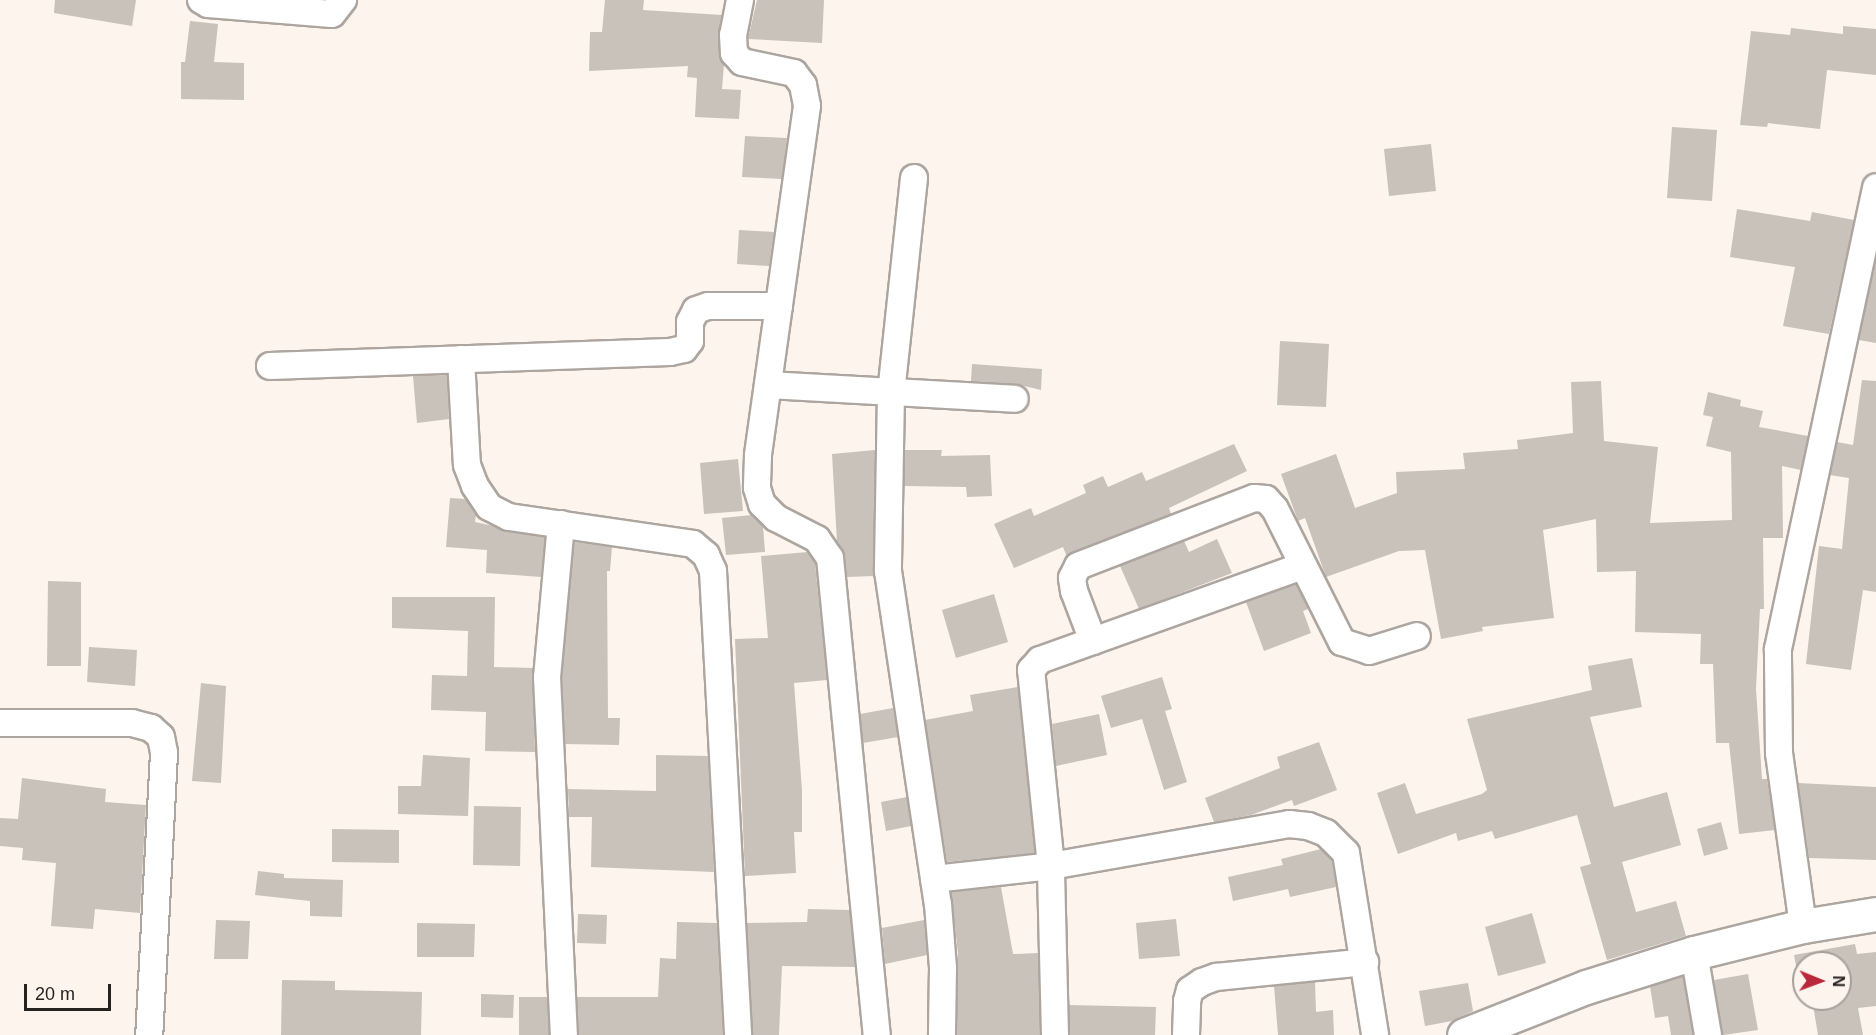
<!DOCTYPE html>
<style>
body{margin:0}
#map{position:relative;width:1876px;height:1035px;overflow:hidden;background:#fcf4ed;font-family:Helvetica,sans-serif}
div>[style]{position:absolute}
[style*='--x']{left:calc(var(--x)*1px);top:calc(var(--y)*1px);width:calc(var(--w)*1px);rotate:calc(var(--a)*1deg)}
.building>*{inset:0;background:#c8c2ba}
.roads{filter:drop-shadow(2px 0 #ada59f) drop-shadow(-2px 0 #ada59f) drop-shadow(0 2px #ada59f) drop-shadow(0 -2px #ada59f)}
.street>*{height:26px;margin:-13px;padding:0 13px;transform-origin:13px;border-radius:13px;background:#fff}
.secondary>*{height:33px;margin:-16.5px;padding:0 16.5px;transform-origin:16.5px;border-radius:16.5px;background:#fff}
span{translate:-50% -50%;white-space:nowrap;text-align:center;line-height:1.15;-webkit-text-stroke:4.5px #fcf4ed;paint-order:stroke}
.north{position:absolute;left:1792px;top:951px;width:60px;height:60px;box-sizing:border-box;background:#fcf4ed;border:2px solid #a6a09b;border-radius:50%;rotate:91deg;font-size:16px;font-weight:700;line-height:24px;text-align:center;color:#25221f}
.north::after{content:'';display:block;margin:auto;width:21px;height:27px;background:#ba293b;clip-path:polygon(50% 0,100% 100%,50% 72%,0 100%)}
.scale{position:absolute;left:24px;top:984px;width:87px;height:27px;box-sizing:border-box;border:3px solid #25221f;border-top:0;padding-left:8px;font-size:18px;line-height:21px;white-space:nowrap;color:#25221f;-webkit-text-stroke:4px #fcf4ed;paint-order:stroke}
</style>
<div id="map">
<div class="building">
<div style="clip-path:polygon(55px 0,136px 0,132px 26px,54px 13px)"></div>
<div style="clip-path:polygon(605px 0,644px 0,643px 10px,722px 15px,718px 36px,724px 64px,722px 89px,741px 90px,739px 119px,695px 117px,697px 78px,687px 77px,688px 66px,589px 71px,590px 32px,602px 32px)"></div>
<div style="clip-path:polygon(757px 0,824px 0,822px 43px,748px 39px)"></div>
<div style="clip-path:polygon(190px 21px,218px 24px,214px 62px,244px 63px,244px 100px,181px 99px,181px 62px,185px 62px)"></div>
<div style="clip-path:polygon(1843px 26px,1876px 29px,1876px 75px,1827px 70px,1820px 129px,1768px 123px,1767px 127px,1740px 125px,1751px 31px,1790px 35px,1791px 28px,1843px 34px)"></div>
<div style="clip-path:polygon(1672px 127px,1717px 130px,1712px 201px,1667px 198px)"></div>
<div style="clip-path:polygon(745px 136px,787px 138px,782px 179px,742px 177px)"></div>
<div style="clip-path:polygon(1431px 144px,1436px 191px,1389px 196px,1384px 149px)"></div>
<div style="clip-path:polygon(1737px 209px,1810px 221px,1812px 212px,1854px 220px,1829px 334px,1783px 326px,1795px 267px,1730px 257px)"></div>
<div style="clip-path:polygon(739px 230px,774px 232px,769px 266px,737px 264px)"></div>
<div style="clip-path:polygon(1876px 259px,1876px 343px,1859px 340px)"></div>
<div style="clip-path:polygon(1280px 341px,1329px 344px,1326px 407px,1277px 405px)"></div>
<div style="clip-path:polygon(972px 364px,1042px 369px,1041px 390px,1016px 384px,971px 381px)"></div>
<div style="clip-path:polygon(447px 375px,449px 419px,417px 423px,413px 376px)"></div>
<div style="clip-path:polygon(1862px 380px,1876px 381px,1876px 592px,1863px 590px,1851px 670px,1806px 664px,1819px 546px,1842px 549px,1849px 478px,1830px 475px,1837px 442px,1853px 445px)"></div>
<div style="clip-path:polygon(1601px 381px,1604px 441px,1658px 447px,1650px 523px,1732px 520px,1731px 452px,1706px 446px,1713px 417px,1703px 415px,1708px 392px,1741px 400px,1740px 406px,1763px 411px,1759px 427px,1808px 436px,1801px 470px,1782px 466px,1783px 538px,1763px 538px,1764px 609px,1760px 609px,1756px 689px,1762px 779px,1767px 779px,1775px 830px,1739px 834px,1729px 743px,1716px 743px,1713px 664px,1700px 664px,1701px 634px,1635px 632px,1636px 571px,1597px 572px,1596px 519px,1543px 530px,1554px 618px,1482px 627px,1483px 631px,1441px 639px,1425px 550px,1399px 551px,1326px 577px,1305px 518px,1298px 521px,1281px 474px,1336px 454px,1355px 508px,1397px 493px,1396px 472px,1465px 469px,1463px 453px,1518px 449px,1517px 440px,1573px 433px,1571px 382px)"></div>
<div style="clip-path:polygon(1234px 444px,1247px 471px,1169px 508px,1171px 514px,1067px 557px,1063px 547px,1014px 568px,994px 524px,1031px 508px,1034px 516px,1086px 493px,1083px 485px,1103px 476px,1108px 487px,1142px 472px,1146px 481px)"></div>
<div style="clip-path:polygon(875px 450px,874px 576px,847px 577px,845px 556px,837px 542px,832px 454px)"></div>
<div style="clip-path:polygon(905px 450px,942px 450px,941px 456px,990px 455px,992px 496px,967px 497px,966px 487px,904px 486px)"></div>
<div style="clip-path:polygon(738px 459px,743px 511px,704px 514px,700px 463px)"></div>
<div style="clip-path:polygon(450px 498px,465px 499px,476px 514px,475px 522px,545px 537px,541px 577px,486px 573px,487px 550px,446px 547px)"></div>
<div style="clip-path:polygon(752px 515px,763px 526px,765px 552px,726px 555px,722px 518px)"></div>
<div style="clip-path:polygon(1217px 539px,1232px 573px,1139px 609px,1120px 566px,1184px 541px,1189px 552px)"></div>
<div style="clip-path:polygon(574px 542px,612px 547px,610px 571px,607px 571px,608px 718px,620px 718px,619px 745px,565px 744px,562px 677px)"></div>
<div style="clip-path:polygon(808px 552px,815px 563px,827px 680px,794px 683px,802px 790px,802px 832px,794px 832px,796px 873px,745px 876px,735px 639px,768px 638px,761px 556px)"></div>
<div style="clip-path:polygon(48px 581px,81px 582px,81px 666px,47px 666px)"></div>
<div style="clip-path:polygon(1296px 584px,1308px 609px,1303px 611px,1311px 633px,1264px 651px,1246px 602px)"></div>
<div style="clip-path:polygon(994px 594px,1008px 642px,956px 658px,942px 610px)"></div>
<div style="clip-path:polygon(392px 597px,495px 597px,494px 667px,533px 668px,535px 752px,485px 751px,486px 712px,431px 710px,432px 675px,467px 676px,468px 631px,392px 628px)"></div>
<div style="clip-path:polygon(89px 647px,137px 650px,135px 686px,87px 682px)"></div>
<div style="clip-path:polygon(1632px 658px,1642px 707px,1590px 717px,1614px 807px,1667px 792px,1681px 845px,1622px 862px,1636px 912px,1676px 901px,1686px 936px,1607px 960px,1580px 867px,1591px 864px,1577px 815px,1495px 839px,1492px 831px,1458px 841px,1456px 833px,1398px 854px,1377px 793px,1405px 783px,1416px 814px,1482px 794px,1487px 790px,1467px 719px,1592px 690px,1588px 666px)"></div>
<div style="clip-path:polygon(1162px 677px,1172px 709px,1165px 711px,1187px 782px,1164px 790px,1142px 719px,1111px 728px,1101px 696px)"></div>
<div style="clip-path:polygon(201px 683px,226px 686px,221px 783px,192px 781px)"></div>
<div style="clip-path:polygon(1018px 687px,1035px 853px,947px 862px,925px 720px,973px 711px,970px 695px)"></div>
<div style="clip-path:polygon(893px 708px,898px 737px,863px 743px,860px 714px)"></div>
<div style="clip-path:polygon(1099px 714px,1107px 755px,1056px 766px,1052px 724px)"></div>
<div style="clip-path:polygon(1319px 742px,1337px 790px,1294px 806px,1292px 800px,1251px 815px,1214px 822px,1205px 798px,1280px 768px,1277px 757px)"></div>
<div style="clip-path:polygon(423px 755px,470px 758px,468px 816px,398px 814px,398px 786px,421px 786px)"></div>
<div style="clip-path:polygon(656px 755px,708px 756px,714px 872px,591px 867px,592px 817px,569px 817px,568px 789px,656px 791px)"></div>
<div style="clip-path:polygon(22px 778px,106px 789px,105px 802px,146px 805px,140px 913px,95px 909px,93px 929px,51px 926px,56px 863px,22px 860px,23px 848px,0 846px,0 818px,18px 819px)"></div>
<div style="clip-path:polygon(1798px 783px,1876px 787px,1876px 860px,1809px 858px)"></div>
<div style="clip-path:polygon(907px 797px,911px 826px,886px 831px,881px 802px)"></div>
<div style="clip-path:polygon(474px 806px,521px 807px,520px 866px,473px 865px)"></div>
<div style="clip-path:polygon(1721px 822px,1728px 849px,1704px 856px,1697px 829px)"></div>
<div style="clip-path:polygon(332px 829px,399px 830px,399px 863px,332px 862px)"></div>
<div style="clip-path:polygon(1321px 849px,1332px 860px,1336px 887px,1290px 897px,1288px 889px,1233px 901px,1228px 877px,1283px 865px,1281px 859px)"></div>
<div style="clip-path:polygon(258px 871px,284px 874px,284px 878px,343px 880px,342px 917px,310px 916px,310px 901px,255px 895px)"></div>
<div style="clip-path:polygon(1001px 887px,1013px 954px,1038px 953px,1040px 1035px,957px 1035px,958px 953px,951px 892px)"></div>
<div style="clip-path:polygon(808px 909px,850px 910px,855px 967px,782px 966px,779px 1035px,753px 1035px,747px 923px,807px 922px)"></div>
<div style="clip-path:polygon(1532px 913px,1546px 963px,1498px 976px,1485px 927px)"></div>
<div style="clip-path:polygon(578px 914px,607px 915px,606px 944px,577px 943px)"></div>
<div style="clip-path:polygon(1176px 919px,1180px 956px,1139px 959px,1136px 923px)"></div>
<div style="clip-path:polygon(216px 920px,250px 921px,248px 959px,214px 959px)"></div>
<div style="clip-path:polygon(924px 920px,927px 955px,885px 964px,882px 928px)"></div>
<div style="clip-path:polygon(677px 922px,717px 923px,723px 1035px,579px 1035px,577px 997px,658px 997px,660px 958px,676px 959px)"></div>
<div style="clip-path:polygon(417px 923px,475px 924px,474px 957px,417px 957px)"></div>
<div style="clip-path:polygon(1855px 944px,1857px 954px,1876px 952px,1876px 1006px,1858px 1008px,1863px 1035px,1818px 1035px,1812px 999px,1840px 999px,1840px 963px,1804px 963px,1804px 993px,1801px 993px,1794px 955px)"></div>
<div style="clip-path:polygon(1748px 974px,1758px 1030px,1723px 1035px,1714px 980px)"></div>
<div style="clip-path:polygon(1683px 976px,1693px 1035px,1671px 1035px,1668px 1016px,1655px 1018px,1650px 986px)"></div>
<div style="clip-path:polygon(282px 980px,335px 981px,335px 990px,422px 992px,421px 1035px,281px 1035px)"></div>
<div style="clip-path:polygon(1315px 982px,1316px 1012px,1333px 1010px,1334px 1035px,1278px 1035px,1274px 986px)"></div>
<div style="clip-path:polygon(1468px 983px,1473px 1011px,1452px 1021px,1425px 1026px,1419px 991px)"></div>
<div style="clip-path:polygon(481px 994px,514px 995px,513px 1018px,481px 1017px)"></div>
<div style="clip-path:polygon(519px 997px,547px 997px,549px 1035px,519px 1035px)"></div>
<div style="clip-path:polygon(1069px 1005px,1156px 1007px,1155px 1035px,1070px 1035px)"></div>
</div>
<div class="roads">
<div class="street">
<div style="--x:201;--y:0;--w:8;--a:30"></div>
<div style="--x:208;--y:4;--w:124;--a:4.6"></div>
<div style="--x:332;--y:14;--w:18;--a:-52"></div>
<div style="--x:740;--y:0;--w:36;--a:101"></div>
<div style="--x:733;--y:35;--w:18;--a:87"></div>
<div style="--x:734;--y:53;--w:12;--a:48"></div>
<div style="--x:742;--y:62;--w:53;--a:11.9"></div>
<div style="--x:794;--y:73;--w:15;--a:53"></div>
<div style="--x:803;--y:85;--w:21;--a:79"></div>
<div style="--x:807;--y:106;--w:353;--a:98"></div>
<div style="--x:758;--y:456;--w:32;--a:92"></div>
<div style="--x:757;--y:488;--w:17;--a:73"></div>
<div style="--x:762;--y:504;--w:20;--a:45"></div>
<div style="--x:776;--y:518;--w:46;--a:27.1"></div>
<div style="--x:817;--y:539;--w:23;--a:56"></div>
<div style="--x:830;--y:558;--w:479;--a:84.4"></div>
<div style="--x:914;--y:178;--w:215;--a:96.1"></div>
<div style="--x:891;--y:392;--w:179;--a:91"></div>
<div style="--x:888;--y:571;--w:337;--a:81.5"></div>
<div style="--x:938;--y:904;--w:64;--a:85.5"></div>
<div style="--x:943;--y:968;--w:67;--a:90.9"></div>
<div style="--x:461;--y:359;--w:106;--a:86.8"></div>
<div style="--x:467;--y:465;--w:22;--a:69"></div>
<div style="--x:475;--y:486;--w:25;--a:56"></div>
<div style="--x:489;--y:507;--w:22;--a:27"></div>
<div style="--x:509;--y:517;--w:186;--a:8.3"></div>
<div style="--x:693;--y:544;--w:17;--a:40"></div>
<div style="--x:706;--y:555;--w:17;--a:66"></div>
<div style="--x:713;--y:571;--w:465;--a:86.9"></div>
<div style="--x:270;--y:366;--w:400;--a:-2"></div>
<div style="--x:670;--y:352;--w:14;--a:-12"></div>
<div style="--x:684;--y:349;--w:10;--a:-53"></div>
<div style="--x:690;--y:341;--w:19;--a:-90"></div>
<div style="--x:690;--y:322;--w:13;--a:-63"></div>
<div style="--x:696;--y:310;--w:13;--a:-18"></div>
<div style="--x:708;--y:306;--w:71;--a:0"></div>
<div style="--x:768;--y:385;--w:247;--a:3.2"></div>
<div style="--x:561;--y:524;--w:154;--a:95.2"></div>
<div style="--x:547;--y:677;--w:358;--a:87.3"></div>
<div style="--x:1093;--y:641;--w:53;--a:-110.8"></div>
<div style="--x:1074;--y:591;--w:13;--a:-99"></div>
<div style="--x:1072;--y:578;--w:13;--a:-63"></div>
<div style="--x:1078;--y:566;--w:189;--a:-21.1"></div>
<div style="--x:1254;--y:498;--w:12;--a:5"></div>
<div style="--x:1266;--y:499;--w:13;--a:48"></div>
<div style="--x:1275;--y:509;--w:149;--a:63.3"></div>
<div style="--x:1342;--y:642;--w:28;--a:18"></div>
<div style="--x:1369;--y:651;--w:50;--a:-17.4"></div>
<div style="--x:0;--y:723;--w:132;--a:0"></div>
<div style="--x:132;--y:723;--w:20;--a:15"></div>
<div style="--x:151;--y:728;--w:13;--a:42"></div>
<div style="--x:161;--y:737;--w:16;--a:79"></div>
<div style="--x:164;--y:753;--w:282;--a:93"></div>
<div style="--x:934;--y:879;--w:118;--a:-6.3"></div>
<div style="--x:1051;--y:866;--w:242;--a:-10"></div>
<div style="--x:1289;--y:824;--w:19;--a:6"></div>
<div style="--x:1308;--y:826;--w:19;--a:21"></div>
<div style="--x:1326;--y:833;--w:28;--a:45"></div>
<div style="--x:1346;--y:853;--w:184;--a:80.9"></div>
<div style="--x:1803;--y:926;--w:175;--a:-97.9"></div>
<div style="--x:1779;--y:753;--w:104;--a:-90.6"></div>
<div style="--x:1778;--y:649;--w:472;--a:-78"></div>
<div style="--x:1694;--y:953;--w:83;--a:80.3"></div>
<div style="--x:1055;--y:1035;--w:169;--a:-91.4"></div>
<div style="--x:1051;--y:866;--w:197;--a:-95.8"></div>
<div style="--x:1031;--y:670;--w:13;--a:-48"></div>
<div style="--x:1040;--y:660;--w:279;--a:-19.7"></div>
<div style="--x:1186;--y:1035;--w:34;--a:-88"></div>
<div style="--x:1187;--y:1001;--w:11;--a:-75"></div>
<div style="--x:1190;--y:990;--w:14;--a:-34"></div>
<div style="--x:1202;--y:982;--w:15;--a:-20"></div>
<div style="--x:1216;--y:977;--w:150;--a:-5.7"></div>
</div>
<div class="secondary">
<div style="--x:1464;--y:1035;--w:131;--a:-21.5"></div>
<div style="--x:1586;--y:987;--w:113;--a:-17.5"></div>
<div style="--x:1694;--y:953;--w:112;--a:-13.9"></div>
<div style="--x:1803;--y:926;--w:74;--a:-9.3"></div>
</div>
</div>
<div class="north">N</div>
<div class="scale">20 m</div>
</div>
